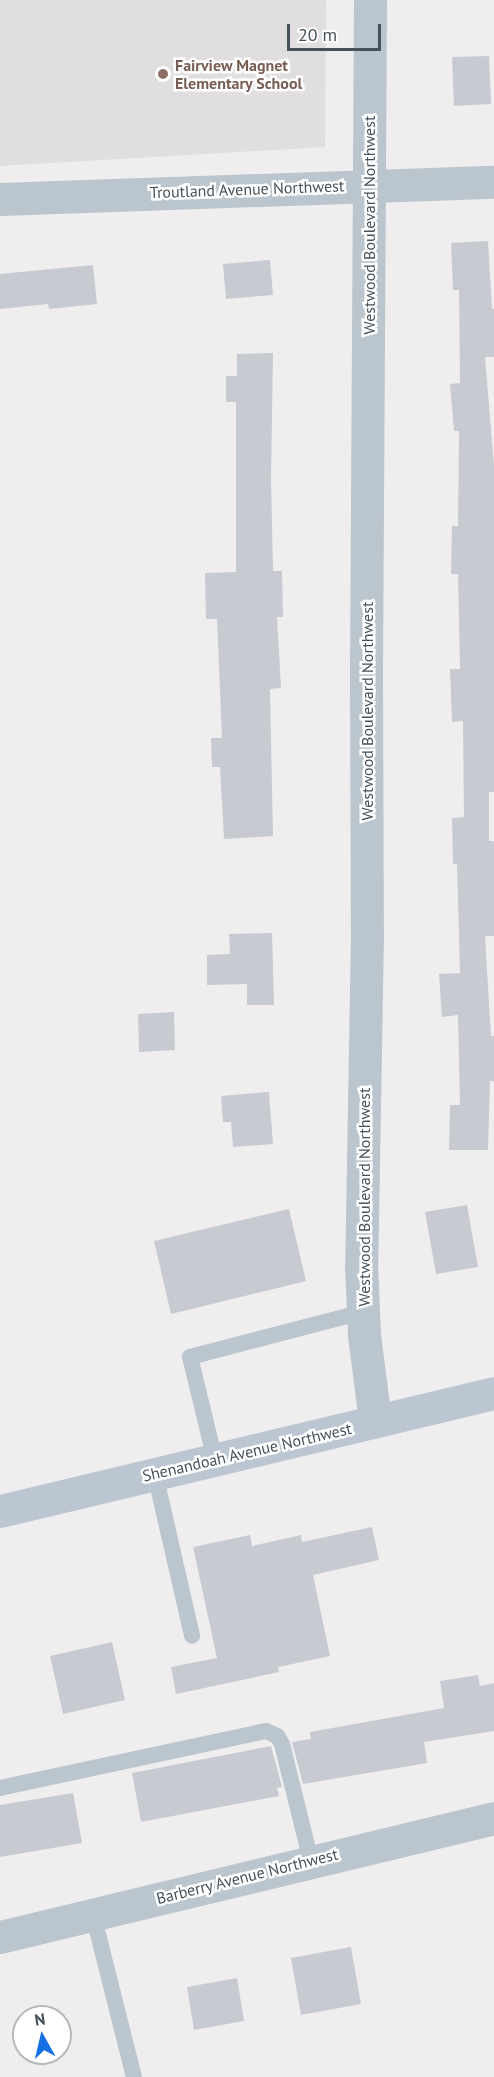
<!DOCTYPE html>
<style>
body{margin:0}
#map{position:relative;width:494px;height:2077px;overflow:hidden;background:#f0edee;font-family:"PT Sans",sans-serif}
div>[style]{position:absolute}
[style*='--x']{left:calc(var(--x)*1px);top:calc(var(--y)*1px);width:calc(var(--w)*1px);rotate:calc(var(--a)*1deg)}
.education>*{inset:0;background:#e1dee0}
.building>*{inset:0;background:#c7cad1}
.service>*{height:16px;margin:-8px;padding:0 8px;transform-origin:8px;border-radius:8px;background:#bbc5cd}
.minor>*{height:33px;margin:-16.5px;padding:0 16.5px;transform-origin:16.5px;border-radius:16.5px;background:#bbc5cd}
.tertiary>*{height:33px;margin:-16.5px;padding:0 16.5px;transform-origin:16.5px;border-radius:16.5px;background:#bbc5cd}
.secondary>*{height:33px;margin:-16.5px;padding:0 16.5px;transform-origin:16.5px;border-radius:16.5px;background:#bbc6d2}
.dots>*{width:16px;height:16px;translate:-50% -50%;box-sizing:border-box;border:3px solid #fff;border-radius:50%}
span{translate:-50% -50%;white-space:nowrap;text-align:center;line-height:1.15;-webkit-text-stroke:5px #fff;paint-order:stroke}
.education-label{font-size:16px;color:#785e54;font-weight:700}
.left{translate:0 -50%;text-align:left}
.street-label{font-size:16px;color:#45515b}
.north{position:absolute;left:12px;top:2005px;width:60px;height:60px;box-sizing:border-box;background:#fff;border:2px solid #b5b9bd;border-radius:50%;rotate:352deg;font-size:16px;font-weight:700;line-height:24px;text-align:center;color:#45515b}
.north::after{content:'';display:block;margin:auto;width:21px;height:27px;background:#1571e3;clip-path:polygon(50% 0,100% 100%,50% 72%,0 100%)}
.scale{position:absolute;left:287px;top:24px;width:94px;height:27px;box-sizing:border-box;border:3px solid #45515b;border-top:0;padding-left:8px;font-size:18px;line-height:21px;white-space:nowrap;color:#45515b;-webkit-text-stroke:4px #fff;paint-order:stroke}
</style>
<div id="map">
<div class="education">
<div style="clip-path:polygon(0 0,326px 0,325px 147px,0 166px)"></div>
</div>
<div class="building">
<div style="clip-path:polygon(489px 56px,491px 104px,454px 106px,452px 57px)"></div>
<div style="clip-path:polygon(488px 241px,492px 309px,494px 309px,494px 357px,485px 357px,494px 466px,494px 792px,489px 792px,489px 841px,494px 841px,494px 936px,485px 936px,491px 1036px,494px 1036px,494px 1081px,490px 1081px,488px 1150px,449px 1150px,450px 1105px,460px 1105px,458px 1015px,442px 1017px,439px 974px,460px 973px,457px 864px,453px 864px,452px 818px,464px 817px,463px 721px,452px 722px,450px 669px,460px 669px,458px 574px,451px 574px,452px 526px,458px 526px,459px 431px,454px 431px,450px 384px,460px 383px,459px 290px,453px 290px,451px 243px)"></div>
<div style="clip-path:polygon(270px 260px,273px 295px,226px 299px,223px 264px)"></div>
<div style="clip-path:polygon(93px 265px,97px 304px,49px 309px,48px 304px,0 309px,0 274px)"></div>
<div style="clip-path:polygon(273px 353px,271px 478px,273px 571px,282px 571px,283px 617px,277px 617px,281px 688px,270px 689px,273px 836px,224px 839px,220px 767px,212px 767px,211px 738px,222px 738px,217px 619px,206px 619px,205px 573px,236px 572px,236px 402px,226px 402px,226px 376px,237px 376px,237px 354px)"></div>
<div style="clip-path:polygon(272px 933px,274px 1005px,247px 1005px,247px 984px,207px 985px,207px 955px,230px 954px,229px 934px)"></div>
<div style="clip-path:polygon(174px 1012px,175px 1050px,139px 1052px,138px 1014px)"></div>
<div style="clip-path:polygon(269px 1092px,273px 1144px,233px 1147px,231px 1122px,223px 1122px,221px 1096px)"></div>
<div style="clip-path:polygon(467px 1205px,478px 1267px,436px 1274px,425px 1212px)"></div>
<div style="clip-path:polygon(289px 1209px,306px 1281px,171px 1314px,154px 1241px)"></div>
<div style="clip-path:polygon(372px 1527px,379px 1560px,313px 1575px,330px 1656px,278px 1667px,279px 1672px,176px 1694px,171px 1667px,217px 1658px,193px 1547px,250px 1535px,252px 1546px,301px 1535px,302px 1542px)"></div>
<div style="clip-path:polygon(112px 1642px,125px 1700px,63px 1714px,50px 1656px)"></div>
<div style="clip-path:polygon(478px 1675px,480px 1686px,494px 1683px,494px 1731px,424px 1742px,427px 1763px,303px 1784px,292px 1742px,311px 1739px,310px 1732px,444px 1708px,440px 1681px)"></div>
<div style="clip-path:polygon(271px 1746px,282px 1787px,277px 1788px,279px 1796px,141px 1822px,132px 1773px)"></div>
<div style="clip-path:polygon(73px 1793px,82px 1843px,0 1857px,0 1805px)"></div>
<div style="clip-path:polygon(351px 1947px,361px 2004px,301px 2015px,291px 1958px)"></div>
<div style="clip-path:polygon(237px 1978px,244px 2021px,194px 2030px,187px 1987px)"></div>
</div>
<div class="service">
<div style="--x:215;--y:1460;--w:106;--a:-103.6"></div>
<div style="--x:190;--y:1357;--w:179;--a:-14.6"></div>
<div style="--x:155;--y:1474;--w:166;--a:77.1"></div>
<div style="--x:0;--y:1788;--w:272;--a:-12.1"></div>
<div style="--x:266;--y:1731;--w:12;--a:24"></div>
<div style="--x:277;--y:1736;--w:9;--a:58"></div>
<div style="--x:282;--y:1744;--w:121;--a:76.1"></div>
<div style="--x:93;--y:1914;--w:168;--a:75.9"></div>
</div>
<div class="minor">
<div style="--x:0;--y:199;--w:494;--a:-2"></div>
<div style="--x:0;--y:1937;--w:508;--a:-13.54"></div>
</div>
<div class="tertiary">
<div style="--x:370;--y:0;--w:671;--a:90.34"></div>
<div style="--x:366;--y:671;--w:263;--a:89.8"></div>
<div style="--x:367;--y:934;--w:331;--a:91"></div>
<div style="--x:361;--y:1265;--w:70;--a:87.5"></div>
<div style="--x:364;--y:1335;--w:87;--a:82.7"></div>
</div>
<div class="secondary">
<div style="--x:0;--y:1511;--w:508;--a:-13.43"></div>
</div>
<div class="dots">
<div style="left:163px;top:74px;background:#8d6e63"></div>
</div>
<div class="education-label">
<span class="left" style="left:175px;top:74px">Fairview Magnet<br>Elementary School</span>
</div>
<div class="street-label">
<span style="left:247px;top:189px;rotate:-2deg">Troutland Avenue Northwest</span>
<span style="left:369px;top:225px;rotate:-90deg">Westwood Boulevard Northwest</span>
<span style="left:367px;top:711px;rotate:-90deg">Westwood Boulevard Northwest</span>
<span style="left:364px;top:1197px;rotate:-90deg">Westwood Boulevard Northwest</span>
<span style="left:247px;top:1452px;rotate:-13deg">Shenandoah Avenue Northwest</span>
<span style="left:247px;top:1876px;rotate:-14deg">Barberry Avenue Northwest</span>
</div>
<div class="north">N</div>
<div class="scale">20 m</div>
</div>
